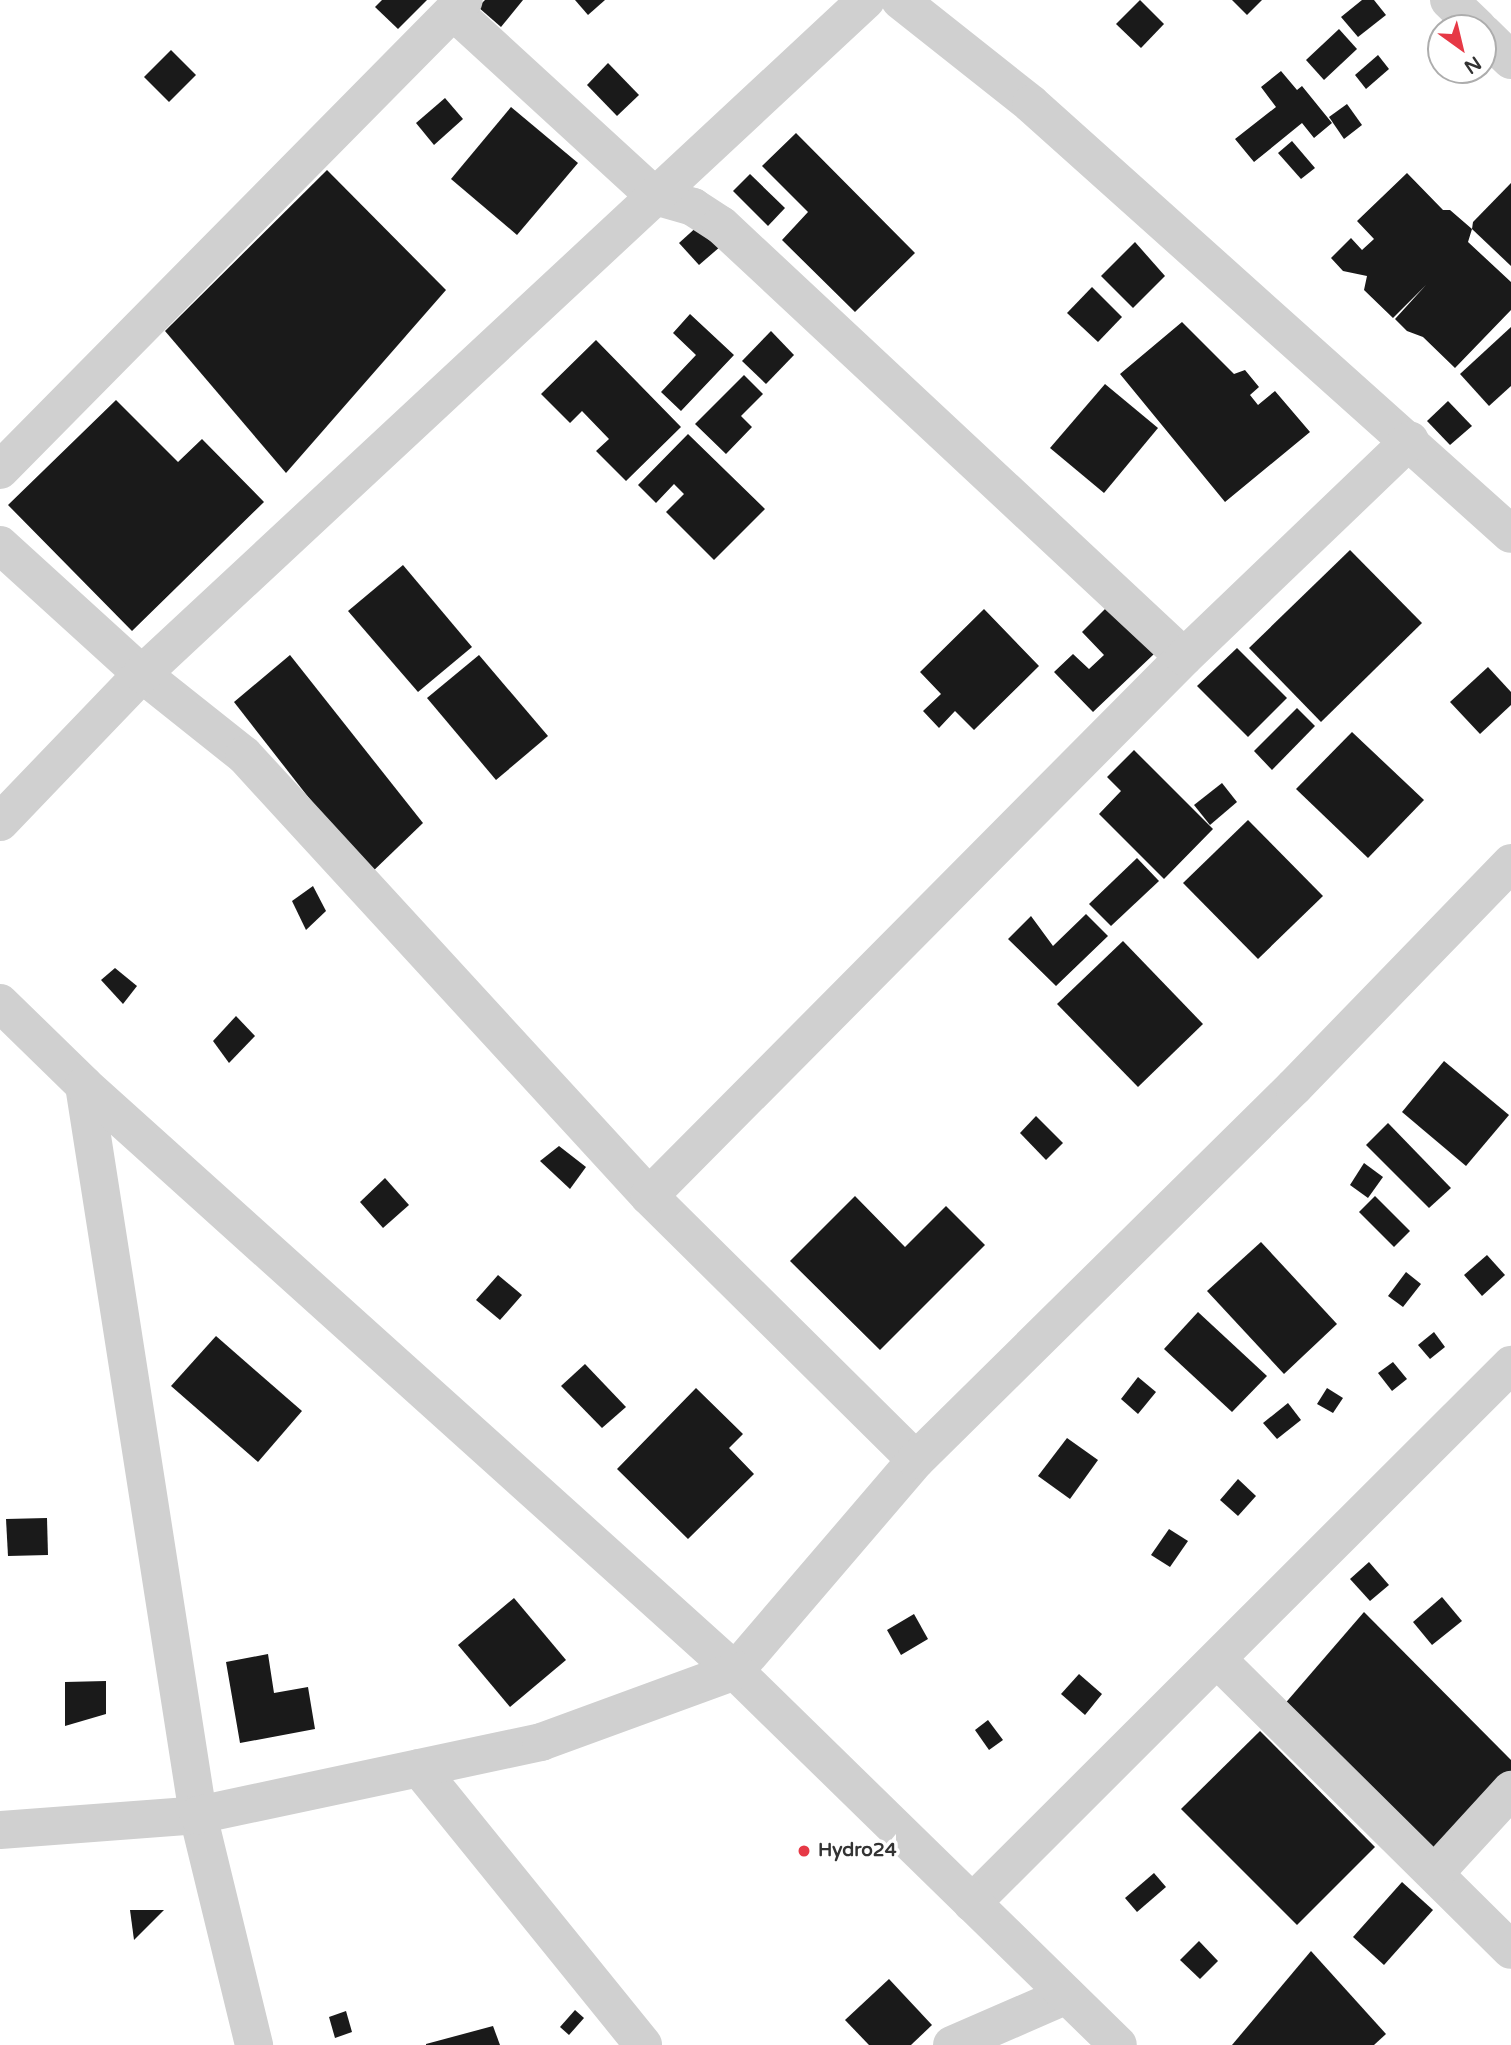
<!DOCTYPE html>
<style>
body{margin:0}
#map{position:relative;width:1511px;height:2045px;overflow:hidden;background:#fff;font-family:"Varela Round",sans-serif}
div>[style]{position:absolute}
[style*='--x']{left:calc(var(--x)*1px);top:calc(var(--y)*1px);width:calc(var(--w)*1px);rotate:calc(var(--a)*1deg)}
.building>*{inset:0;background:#1a1a1a}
.minor>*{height:38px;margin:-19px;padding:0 19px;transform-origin:19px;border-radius:19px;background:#d0d0d0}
.tertiary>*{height:38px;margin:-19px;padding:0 19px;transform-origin:19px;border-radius:19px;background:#d0d0d0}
.dots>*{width:19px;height:19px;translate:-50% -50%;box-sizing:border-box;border:4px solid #fff;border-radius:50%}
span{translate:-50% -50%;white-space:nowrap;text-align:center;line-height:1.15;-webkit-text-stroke:7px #fff;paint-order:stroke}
.poi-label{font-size:19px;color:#333;font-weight:700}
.left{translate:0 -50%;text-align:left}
.north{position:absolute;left:1427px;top:14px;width:70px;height:70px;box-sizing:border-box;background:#fff;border:2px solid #adadad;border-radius:50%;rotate:146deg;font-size:19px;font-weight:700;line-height:28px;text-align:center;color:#333}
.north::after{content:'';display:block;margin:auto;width:24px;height:32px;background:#e63946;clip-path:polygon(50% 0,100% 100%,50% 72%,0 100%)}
</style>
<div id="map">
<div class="building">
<div style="clip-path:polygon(382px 0,427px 0,398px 29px,375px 7px)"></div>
<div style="clip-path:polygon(485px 0,523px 0,501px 27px,478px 7px)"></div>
<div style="clip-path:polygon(575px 0,605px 0,588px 15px)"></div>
<div style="clip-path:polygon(1140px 0,1164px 24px,1141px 48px,1116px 24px)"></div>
<div style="clip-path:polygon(1232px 0,1262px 0,1247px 15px)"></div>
<div style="clip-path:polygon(1362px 0,1374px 0,1386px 15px,1358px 37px,1341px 17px)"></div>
<div style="clip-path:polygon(1339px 29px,1357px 49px,1324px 80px,1306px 60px)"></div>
<div style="clip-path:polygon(171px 50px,196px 75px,169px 102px,144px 77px)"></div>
<div style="clip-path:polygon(1378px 55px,1389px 69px,1366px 89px,1355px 75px)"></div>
<div style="clip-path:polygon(608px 63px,639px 95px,617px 116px,587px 85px)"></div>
<div style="clip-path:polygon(1281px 71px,1297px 90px,1302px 86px,1332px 123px,1314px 138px,1302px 123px,1254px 162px,1235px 139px,1276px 107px,1261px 87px)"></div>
<div style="clip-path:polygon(445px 98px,463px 119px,434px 145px,416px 123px)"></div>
<div style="clip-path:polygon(1347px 104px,1362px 125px,1344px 139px,1329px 117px)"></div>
<div style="clip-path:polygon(511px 107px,578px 163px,517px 235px,451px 179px)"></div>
<div style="clip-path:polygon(796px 133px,915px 253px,855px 312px,782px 240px,808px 212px,762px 166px)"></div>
<div style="clip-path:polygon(1292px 141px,1315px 168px,1301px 179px,1278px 153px)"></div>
<div style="clip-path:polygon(327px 170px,446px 290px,286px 473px,165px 331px)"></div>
<div style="clip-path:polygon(1407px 173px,1443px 210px,1450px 210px,1472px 229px,1468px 242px,1511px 282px,1511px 310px,1455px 368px,1423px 337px,1407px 331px,1395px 319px,1426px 285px,1393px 318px,1364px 290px,1367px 276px,1343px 271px,1331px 258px,1351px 238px,1362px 250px,1374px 239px,1357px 221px)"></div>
<div style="clip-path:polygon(750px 174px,785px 208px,768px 226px,733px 191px)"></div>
<div style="clip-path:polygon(1511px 183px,1511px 266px,1472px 229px,1473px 222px)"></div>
<div style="clip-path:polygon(700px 224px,721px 246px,699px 265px,679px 243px)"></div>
<div style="clip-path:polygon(1135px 242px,1165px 276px,1133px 308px,1101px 276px)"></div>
<div style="clip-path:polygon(1092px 287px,1122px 317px,1098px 342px,1067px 313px)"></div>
<div style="clip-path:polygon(690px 314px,734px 355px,681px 411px,661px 392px,696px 355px,673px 333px)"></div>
<div style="clip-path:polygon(1182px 322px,1234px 374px,1245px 370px,1259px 387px,1250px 395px,1258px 405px,1275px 391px,1310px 432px,1225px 502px,1120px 374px)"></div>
<div style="clip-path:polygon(1511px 327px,1511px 386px,1489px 406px,1460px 374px)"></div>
<div style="clip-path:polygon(771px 331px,794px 355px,766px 384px,742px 361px)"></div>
<div style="clip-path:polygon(596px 340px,681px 427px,626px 481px,596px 451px,609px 439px,582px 411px,570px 423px,541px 394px)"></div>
<div style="clip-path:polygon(744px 375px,763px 394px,741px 416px,752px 427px,726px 454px,695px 424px)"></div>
<div style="clip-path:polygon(1105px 384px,1158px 428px,1104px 493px,1050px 448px)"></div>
<div style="clip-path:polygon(116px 400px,178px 462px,202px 439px,264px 502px,132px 631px,8px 505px)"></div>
<div style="clip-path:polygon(1448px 401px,1472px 426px,1450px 445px,1427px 421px)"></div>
<div style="clip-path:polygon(688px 434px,765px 509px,714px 560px,666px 512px,684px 494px,674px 484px,656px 503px,638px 485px)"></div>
<div style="clip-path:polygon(1350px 550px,1422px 623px,1321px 722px,1249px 648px)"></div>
<div style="clip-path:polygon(403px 565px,472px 647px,418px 692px,348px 611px)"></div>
<div style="clip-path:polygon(1108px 606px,1154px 654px,1093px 712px,1054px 672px,1073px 654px,1089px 669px,1104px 655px,1082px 632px)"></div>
<div style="clip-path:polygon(984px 609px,1039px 666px,974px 730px,955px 711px,939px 728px,923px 711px,941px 694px,920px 672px)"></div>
<div style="clip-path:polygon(1237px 648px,1287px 698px,1248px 737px,1197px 686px)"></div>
<div style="clip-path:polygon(290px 655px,423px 823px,369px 875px,234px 702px)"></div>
<div style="clip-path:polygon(479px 655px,548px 736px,496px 780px,427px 698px)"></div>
<div style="clip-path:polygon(1488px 667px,1511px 692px,1511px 705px,1480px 734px,1450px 702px)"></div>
<div style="clip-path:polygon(1297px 708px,1315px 726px,1272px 770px,1254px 751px)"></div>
<div style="clip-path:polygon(1352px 732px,1424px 800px,1368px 858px,1296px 789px)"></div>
<div style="clip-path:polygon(1134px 750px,1213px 829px,1164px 879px,1099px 814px,1121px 791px,1107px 777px)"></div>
<div style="clip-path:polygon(1222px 783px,1237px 802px,1210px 825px,1194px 805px)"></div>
<div style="clip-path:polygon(1248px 820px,1323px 896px,1258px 959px,1183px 883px)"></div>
<div style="clip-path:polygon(1137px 858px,1159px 881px,1111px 926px,1089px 904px)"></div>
<div style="clip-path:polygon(313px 886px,326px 911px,306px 930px,292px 901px)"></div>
<div style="clip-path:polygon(1086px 914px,1108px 936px,1056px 986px,1008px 939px,1031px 916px,1053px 946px)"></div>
<div style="clip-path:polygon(1123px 941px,1203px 1024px,1138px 1087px,1057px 1004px)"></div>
<div style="clip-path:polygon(115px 968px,137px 986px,123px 1004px,101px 980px)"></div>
<div style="clip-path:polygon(236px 1016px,255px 1036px,229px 1063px,213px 1041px)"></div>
<div style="clip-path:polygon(1444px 1061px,1509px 1115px,1466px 1166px,1402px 1112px)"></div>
<div style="clip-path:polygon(1036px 1116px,1063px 1143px,1046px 1160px,1020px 1133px)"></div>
<div style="clip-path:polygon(1388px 1123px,1451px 1188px,1429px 1208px,1366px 1145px)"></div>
<div style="clip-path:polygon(559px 1146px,586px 1167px,570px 1189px,540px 1161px)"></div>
<div style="clip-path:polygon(1364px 1163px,1383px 1177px,1368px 1198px,1350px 1185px)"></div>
<div style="clip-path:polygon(385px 1178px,409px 1205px,383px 1228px,360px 1202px)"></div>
<div style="clip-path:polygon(855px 1196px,905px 1247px,946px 1206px,985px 1245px,880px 1350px,790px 1261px)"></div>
<div style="clip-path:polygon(1375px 1196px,1410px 1231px,1394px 1247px,1359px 1212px)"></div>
<div style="clip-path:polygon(1261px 1242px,1337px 1324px,1284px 1374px,1207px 1291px)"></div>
<div style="clip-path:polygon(1487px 1255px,1505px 1275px,1482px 1296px,1464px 1275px)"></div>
<div style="clip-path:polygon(1406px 1272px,1421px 1284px,1403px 1307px,1388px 1296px)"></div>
<div style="clip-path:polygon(498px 1275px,522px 1295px,500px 1320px,476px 1300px)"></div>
<div style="clip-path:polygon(1198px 1312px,1267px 1376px,1232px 1412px,1164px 1349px)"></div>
<div style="clip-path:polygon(1434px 1332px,1445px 1347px,1430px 1359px,1418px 1345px)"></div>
<div style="clip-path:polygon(216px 1336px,302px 1411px,258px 1462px,171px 1386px)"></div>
<div style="clip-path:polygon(1393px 1362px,1407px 1379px,1392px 1391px,1378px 1373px)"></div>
<div style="clip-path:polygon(585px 1364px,626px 1407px,602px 1428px,561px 1386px)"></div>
<div style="clip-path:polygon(1138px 1377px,1156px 1392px,1138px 1414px,1121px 1399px)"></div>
<div style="clip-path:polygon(696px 1388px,743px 1434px,729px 1448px,754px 1474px,688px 1539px,617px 1469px)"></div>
<div style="clip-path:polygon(1327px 1388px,1343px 1398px,1333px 1413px,1317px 1404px)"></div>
<div style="clip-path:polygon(1288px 1403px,1301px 1420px,1277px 1439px,1263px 1423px)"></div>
<div style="clip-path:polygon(1067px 1438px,1098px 1460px,1070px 1499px,1038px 1476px)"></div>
<div style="clip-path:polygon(1238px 1479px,1256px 1496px,1238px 1516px,1220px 1500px)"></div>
<div style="clip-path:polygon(47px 1518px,48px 1555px,8px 1556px,6px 1519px)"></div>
<div style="clip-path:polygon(1169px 1529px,1188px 1541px,1170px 1567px,1151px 1555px)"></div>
<div style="clip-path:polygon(1369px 1562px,1389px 1585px,1370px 1601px,1350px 1579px)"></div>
<div style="clip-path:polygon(1442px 1597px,1462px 1621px,1432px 1645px,1413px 1622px)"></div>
<div style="clip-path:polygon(514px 1598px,566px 1660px,510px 1707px,458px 1645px)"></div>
<div style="clip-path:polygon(1364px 1612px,1511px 1760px,1511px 1788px,1438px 1862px,1282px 1707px)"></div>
<div style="clip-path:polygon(914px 1614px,928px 1639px,901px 1655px,887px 1630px)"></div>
<div style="clip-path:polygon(268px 1654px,274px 1693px,308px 1687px,315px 1729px,240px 1743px,226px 1662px)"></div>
<div style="clip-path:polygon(1079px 1674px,1102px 1694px,1085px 1715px,1061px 1694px)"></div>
<div style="clip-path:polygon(106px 1681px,106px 1714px,65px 1726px,65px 1682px)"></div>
<div style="clip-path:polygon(988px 1720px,1003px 1740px,989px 1750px,975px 1730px)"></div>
<div style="clip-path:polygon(1260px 1731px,1375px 1847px,1297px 1925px,1181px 1809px)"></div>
<div style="clip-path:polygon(1154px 1873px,1166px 1887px,1137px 1912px,1125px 1898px)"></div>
<div style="clip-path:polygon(1402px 1882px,1433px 1910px,1384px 1965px,1353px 1937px)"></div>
<div style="clip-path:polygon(130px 1910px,164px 1910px,134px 1940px)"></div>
<div style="clip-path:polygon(1199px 1941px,1218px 1961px,1200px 1979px,1180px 1960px)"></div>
<div style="clip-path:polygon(1311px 1951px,1386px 2034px,1374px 2045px,1232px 2045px)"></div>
<div style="clip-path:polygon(889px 1979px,932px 2025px,911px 2045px,869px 2045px,845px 2020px)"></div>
<div style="clip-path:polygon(575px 2010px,584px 2018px,569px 2035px,560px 2027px)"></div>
<div style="clip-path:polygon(346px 2011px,352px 2032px,335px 2038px,329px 2017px)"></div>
<div style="clip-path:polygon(493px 2026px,500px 2045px,426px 2045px,426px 2044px)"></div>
</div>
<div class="minor">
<div style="--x:900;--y:0;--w:167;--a:38.4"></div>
<div style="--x:1031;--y:104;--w:644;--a:41.86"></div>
<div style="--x:1449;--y:0;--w:40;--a:44"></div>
<div style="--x:454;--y:12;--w:273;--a:42.5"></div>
<div style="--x:655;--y:196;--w:40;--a:16"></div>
<div style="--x:693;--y:207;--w:33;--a:33"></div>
<div style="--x:721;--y:225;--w:633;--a:43.02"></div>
<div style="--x:1483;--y:33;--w:39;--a:44"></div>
<div style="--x:0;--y:470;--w:660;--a:-45.37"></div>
<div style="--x:0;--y:545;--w:192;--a:42.3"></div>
<div style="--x:142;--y:674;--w:130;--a:38.5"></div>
<div style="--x:244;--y:755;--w:599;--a:47.44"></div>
<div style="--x:649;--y:1196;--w:375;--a:44.7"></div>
<div style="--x:0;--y:822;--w:205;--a:-46.2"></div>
<div style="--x:142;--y:674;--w:989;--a:-42.95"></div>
<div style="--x:84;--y:1085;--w:739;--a:81.12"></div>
<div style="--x:198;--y:1815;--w:237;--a:76.3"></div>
<div style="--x:649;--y:1196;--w:759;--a:-45.21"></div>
<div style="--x:1184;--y:657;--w:313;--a:-43.8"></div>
<div style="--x:1218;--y:1660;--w:412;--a:44.7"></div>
<div style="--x:735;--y:1671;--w:278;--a:-49.4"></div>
<div style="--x:916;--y:1460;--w:531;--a:-44.62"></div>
<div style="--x:1294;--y:1087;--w:312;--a:-45.9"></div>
<div style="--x:419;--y:1768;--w:356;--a:51"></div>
<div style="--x:1435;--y:1873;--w:113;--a:-47.5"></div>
<div style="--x:972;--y:1903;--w:762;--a:-44.95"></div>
<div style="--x:952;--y:2045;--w:125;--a:-23.5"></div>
</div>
<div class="tertiary">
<div style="--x:0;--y:1003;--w:117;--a:44.3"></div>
<div style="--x:84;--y:1085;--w:876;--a:41.99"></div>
<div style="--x:735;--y:1671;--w:535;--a:44.32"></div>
<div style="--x:0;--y:1830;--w:199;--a:-4.3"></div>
<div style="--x:198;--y:1815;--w:351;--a:-12"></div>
<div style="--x:541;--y:1742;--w:207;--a:-20.1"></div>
</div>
<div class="dots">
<div style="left:804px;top:1851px;background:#e63946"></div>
</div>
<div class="poi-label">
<span class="left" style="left:818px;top:1851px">Hydro24</span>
</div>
<div class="north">N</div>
</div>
